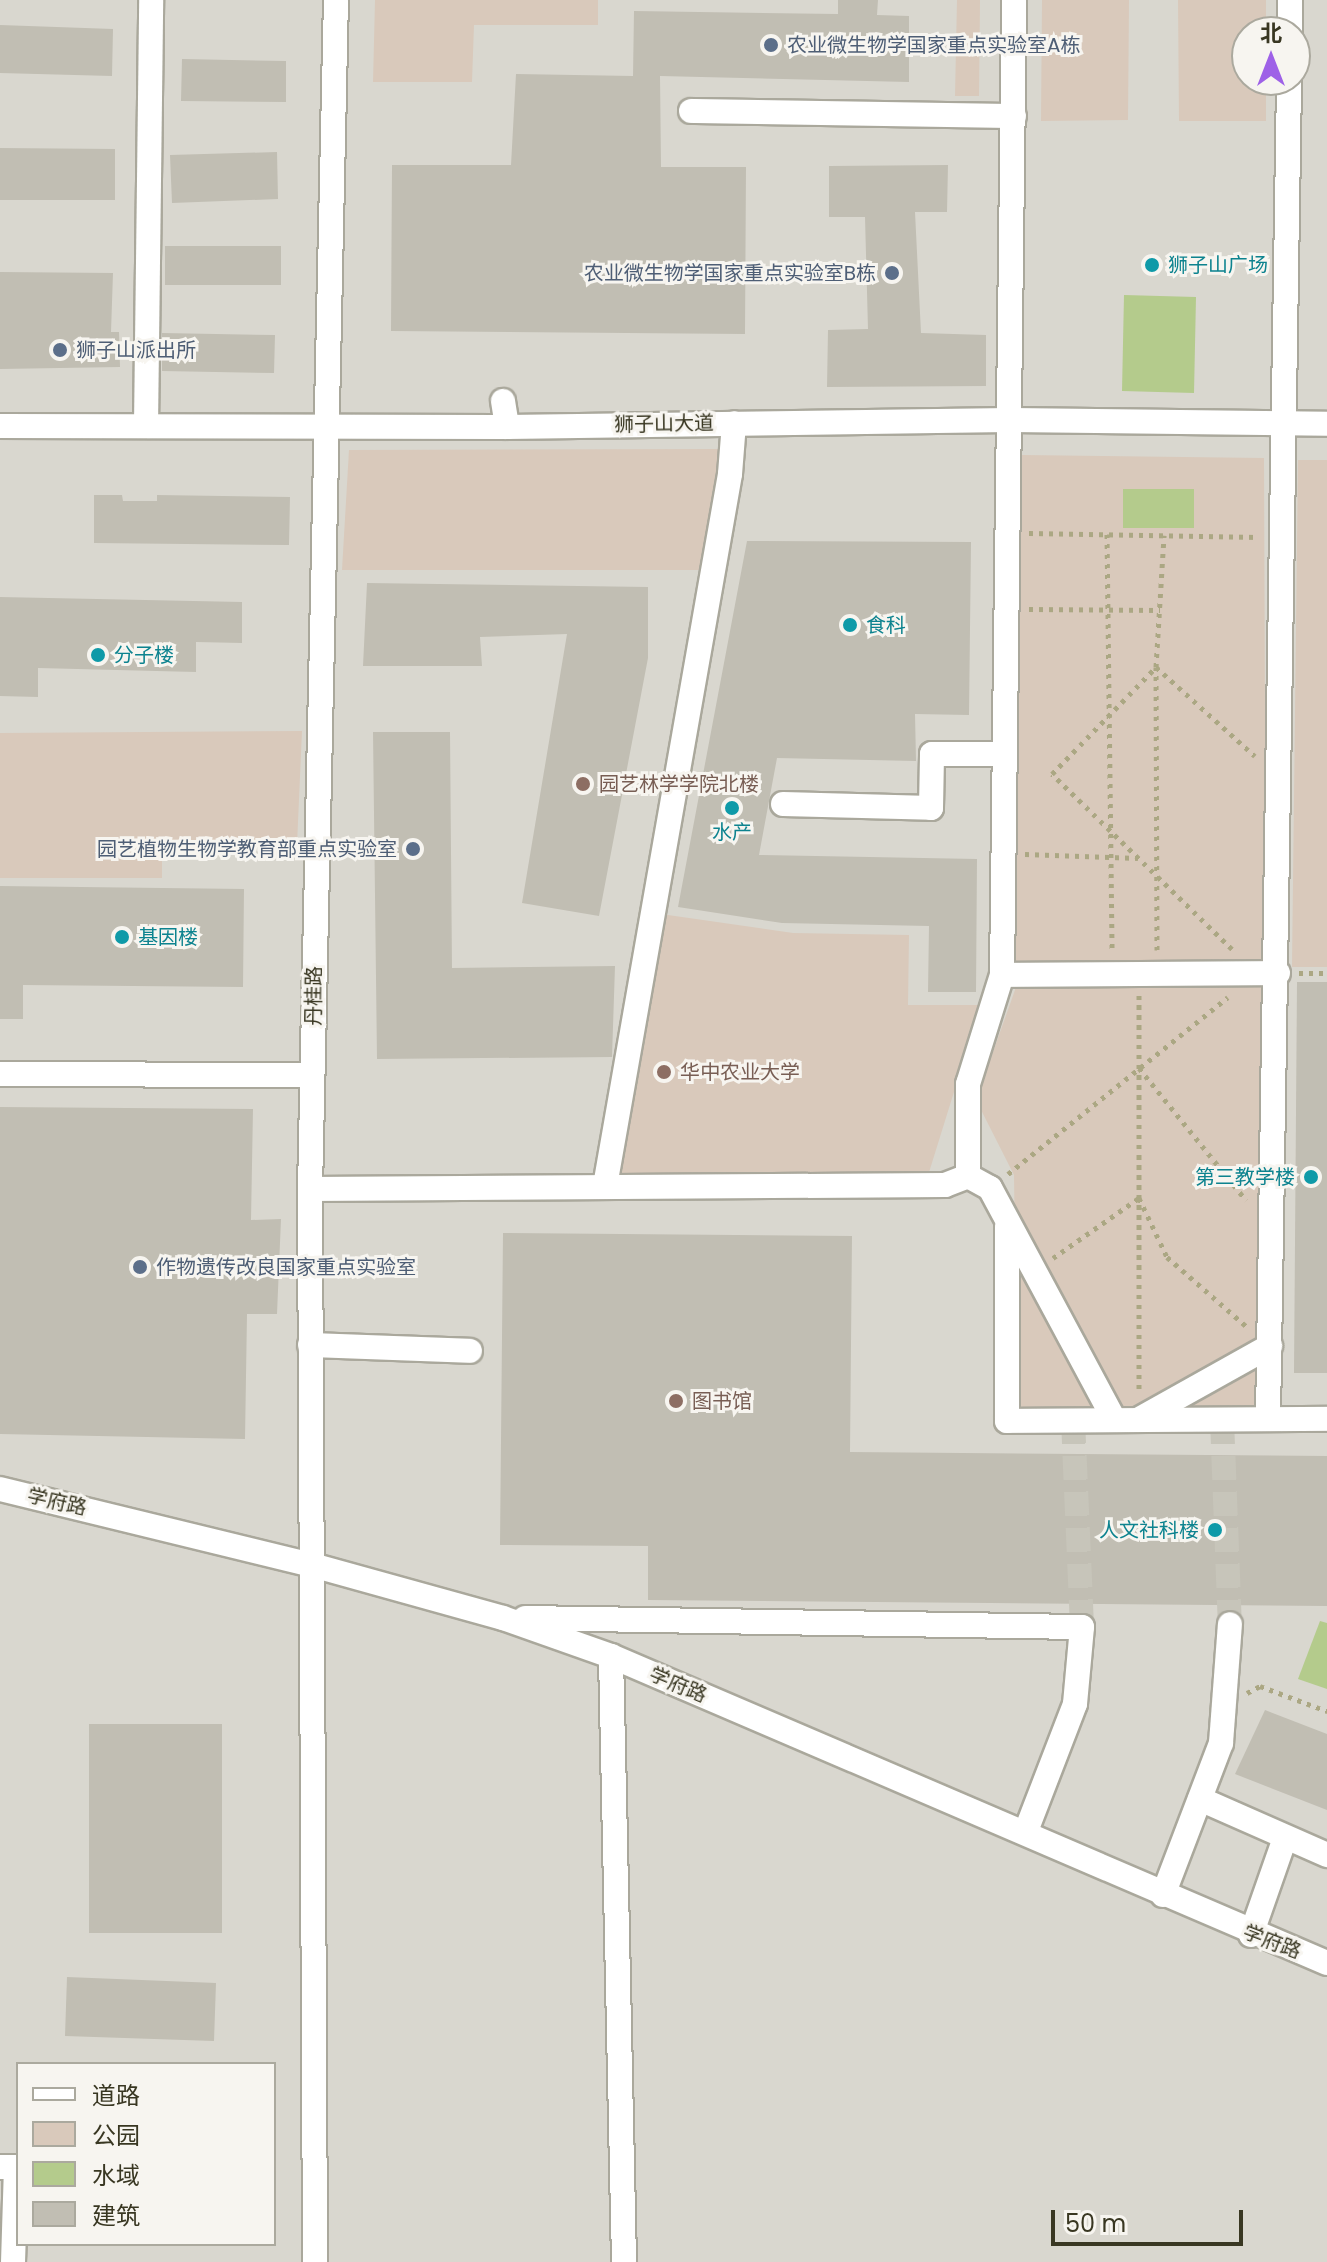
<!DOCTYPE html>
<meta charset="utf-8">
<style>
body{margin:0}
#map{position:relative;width:1327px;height:2262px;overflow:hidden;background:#eae8e0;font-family:Poppins,"Noto Sans SC",sans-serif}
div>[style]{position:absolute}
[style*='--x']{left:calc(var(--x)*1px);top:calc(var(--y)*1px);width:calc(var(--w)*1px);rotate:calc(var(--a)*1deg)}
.built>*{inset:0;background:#d9d7cf}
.green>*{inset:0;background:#d9c9bb}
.water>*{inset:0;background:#b4cb8c}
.building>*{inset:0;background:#c1beb3}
.minor-tunnel>*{height:24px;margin-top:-12px;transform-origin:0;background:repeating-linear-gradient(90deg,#c7c5ba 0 24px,transparent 0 36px)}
.path>*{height:5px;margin-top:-2.5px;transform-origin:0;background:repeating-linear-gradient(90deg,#aba783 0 4px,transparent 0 10px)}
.roads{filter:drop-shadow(2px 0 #aaa89c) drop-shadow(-2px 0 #aaa89c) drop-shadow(0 2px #aaa89c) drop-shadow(0 -2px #aaa89c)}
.minor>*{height:24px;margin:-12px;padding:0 12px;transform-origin:12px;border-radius:12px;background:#fff}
.dots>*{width:22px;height:22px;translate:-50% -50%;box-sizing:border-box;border:4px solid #f7f5f0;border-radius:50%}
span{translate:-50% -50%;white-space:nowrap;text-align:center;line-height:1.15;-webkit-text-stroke:6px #f7f5f0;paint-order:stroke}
.service-label{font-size:20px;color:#4e5e75}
.left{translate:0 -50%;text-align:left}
.right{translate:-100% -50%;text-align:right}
.culture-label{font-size:20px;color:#0d838f}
.street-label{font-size:20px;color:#393722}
.education-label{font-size:20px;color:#785e54}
.legend{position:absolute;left:16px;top:2062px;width:260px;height:184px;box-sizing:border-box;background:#f7f5f0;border:2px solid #aba99e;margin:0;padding:10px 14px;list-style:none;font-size:24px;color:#393722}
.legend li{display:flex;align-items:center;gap:16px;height:40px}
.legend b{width:40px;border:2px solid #aba99e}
.north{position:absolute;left:1231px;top:16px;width:80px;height:80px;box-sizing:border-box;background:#f7f5f0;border:2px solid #aba99e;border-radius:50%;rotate:0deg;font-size:22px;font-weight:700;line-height:32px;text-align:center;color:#393722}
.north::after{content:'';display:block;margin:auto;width:28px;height:36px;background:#9e61e7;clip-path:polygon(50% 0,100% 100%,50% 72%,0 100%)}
.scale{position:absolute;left:1051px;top:2210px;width:192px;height:36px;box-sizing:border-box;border:4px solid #393722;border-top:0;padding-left:10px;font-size:24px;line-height:28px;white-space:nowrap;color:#393722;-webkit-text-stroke:6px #f7f5f0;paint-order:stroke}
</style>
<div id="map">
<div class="built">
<div style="clip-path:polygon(evenodd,0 0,1327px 0,1327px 2262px,0 2262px,0 0,1247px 32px,1295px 32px,1295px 80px,1247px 80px,1247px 32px,0 0,18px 2064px,274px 2064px,274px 2244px,18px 2244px,18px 2064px)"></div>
</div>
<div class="green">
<div style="clip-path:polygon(375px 0,598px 0,598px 25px,474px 25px,472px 82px,373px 82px)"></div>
<div style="clip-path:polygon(957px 0,980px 0,979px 96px,955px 96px)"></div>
<div style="clip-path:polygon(1042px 0,1129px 0,1128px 120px,1041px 121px)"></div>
<div style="clip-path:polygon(1178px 0,1266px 0,1266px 32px,1247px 32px,1247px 80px,1266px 80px,1266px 121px,1179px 121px)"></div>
<div style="clip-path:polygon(722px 449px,700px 570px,342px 570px,349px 450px)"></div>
<div style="clip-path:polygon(1022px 455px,1264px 458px,1266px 987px,1259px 1408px,1017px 1409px,1014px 1175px,976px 1100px,1015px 990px)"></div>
<div style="clip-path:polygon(1298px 460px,1327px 460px,1327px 967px,1292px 967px)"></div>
<div style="clip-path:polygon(302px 731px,297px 845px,162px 847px,162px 878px,0 878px,0 733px)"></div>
<div style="clip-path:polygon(661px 914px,793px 933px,909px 935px,908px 1005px,981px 1005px,926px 1182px,616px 1178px)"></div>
</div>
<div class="water">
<div style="clip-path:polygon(1124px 295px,1196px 297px,1194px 393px,1122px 391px)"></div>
<div style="clip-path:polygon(1123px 489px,1194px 489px,1194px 528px,1123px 528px)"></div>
<div style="clip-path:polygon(1320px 1621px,1327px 1623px,1327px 1689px,1298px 1679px)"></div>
</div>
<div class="building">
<div style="clip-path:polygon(838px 0,878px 0,877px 15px,909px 16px,909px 82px,660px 76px,661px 167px,746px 167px,745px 334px,391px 331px,392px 165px,511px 165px,516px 74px,633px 76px,634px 11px,838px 14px)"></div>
<div style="clip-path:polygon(0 25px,113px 29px,112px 76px,0 73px)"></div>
<div style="clip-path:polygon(182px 59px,286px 61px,286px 102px,181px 101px)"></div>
<div style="clip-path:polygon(0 148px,115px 149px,115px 200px,0 200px)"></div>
<div style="clip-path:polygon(277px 152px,278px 199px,172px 203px,170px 155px)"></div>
<div style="clip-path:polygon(948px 165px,947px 212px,915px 212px,921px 333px,986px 335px,986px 386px,827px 387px,828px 330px,868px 329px,865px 217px,829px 217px,829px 166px)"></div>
<div style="clip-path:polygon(165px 246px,281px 246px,281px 285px,165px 285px)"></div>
<div style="clip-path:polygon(0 272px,113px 273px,111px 332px,119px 332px,120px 367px,0 369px)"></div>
<div style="clip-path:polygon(162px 333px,275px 335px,274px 373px,162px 371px)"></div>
<div style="clip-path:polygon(94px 495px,122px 495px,123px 501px,157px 501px,157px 495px,290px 497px,289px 545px,94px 543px)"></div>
<div style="clip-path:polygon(747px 541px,971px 542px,969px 715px,915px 714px,916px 761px,777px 758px,759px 855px,977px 859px,976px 992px,928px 992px,929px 926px,782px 923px,678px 907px)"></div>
<div style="clip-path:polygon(367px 583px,648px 587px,648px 658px,599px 916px,522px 903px,567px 634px,480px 637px,482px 666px,363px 666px)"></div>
<div style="clip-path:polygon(0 597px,242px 602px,242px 643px,196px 642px,196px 672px,38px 668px,38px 697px,0 696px)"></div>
<div style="clip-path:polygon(373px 732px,450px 732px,452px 968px,615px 966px,612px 1057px,377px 1059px)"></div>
<div style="clip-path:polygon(0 886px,244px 889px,243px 987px,23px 985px,23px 1019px,0 1019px)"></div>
<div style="clip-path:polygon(1297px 982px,1327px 982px,1327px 1373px,1294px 1373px)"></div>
<div style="clip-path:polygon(0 1107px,253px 1109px,251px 1220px,281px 1219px,277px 1314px,247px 1314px,245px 1439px,0 1434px)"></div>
<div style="clip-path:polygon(503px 1233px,852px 1236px,850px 1452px,1327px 1456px,1327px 1606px,648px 1600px,648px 1546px,500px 1545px)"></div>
<div style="clip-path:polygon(1265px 1710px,1327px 1734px,1327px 1810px,1235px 1774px)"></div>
<div style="clip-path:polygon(89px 1724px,222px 1724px,222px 1933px,89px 1933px)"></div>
<div style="clip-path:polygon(67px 1977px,216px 1983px,214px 2041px,65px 2036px)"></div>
</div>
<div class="minor-tunnel">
<div style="--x:1073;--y:1420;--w:207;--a:87.5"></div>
<div style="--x:1222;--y:1420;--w:204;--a:87.8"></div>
</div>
<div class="path">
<div style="--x:1029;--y:533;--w:230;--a:1"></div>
<div style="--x:1107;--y:534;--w:419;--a:89.3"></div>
<div style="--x:1029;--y:609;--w:131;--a:0.4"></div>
<div style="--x:1025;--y:854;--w:113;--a:2"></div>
<div style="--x:1232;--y:949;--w:251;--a:-135.8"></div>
<div style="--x:1052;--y:774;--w:149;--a:-45.8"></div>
<div style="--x:1156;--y:667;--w:133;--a:42"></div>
<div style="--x:1157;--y:950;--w:283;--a:-90.2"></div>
<div style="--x:1156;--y:667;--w:132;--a:-86.5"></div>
<div style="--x:1299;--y:973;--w:28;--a:0"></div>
<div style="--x:1139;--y:995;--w:398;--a:90"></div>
<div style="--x:1139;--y:1068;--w:170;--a:51"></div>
<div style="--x:1008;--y:1174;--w:282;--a:-38.8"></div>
<div style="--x:1053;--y:1258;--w:105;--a:-34.9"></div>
<div style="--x:1139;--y:1198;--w:65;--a:64.6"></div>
<div style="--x:1167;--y:1257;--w:105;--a:41.1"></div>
<div style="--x:1247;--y:1693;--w:15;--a:-28"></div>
<div style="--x:1260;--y:1686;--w:72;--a:20.5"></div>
</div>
<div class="roads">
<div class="minor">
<div style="--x:1290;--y:32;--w:32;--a:-90"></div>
<div style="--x:691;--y:111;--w:323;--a:0.9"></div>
<div style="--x:503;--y:401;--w:26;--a:81"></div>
<div style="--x:0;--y:426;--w:507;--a:0.11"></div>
<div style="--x:507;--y:427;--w:505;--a:-0.79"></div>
<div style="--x:1012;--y:420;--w:315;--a:0.7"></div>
<div style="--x:146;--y:426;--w:426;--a:-89.3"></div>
<div style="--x:783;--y:804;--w:148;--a:1.5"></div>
<div style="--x:931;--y:808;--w:54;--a:-88.9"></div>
<div style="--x:932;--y:754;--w:73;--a:0"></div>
<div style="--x:1002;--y:975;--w:276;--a:-0.4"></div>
<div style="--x:0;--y:1074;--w:312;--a:0.2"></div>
<div style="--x:968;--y:1176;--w:92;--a:-90"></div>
<div style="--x:968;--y:1084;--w:114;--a:-72.7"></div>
<div style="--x:1002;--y:975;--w:975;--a:-89.29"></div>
<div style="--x:605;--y:1186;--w:723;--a:-80.04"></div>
<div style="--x:730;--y:474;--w:51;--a:-85.5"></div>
<div style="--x:310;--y:1189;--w:635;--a:-0.36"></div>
<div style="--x:945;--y:1185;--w:25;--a:-21"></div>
<div style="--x:968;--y:1176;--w:25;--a:29"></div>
<div style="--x:990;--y:1188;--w:262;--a:61.8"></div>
<div style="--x:1007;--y:1227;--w:194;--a:90"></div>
<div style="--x:1007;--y:1421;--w:320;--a:-0.4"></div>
<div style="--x:310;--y:1345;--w:160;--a:2.1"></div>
<div style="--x:1141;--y:1418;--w:148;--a:-29.2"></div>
<div style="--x:1268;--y:1419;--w:1339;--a:-89.1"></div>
<div style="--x:0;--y:1489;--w:321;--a:13.7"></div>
<div style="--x:312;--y:1565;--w:198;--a:15.5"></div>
<div style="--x:503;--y:1618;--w:114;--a:19.4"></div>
<div style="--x:611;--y:1656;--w:779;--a:23.21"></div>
<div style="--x:525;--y:1618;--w:557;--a:0.93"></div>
<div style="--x:1082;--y:1627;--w:77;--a:95.2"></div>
<div style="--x:1075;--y:1704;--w:136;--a:111.1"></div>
<div style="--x:611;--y:1656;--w:606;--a:88.77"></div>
<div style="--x:1200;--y:1799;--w:139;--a:23.8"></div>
<div style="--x:1163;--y:1895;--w:163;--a:-69.1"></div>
<div style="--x:1221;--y:1743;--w:119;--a:-85.7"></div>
<div style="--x:1251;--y:1935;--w:103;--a:-70.7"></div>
<div style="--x:0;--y:2167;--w:16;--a:0"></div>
<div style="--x:16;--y:2167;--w:95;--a:91.8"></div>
<div style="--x:315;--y:2262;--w:1073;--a:-90.27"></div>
<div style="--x:310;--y:1189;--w:1189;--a:-88.75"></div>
</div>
</div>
<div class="dots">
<div style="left:771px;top:45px;background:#5c6f8a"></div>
<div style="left:1152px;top:265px;background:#0f9aa8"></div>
<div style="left:892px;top:273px;background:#5c6f8a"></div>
<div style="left:60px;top:350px;background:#5c6f8a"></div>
<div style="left:850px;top:625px;background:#0f9aa8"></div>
<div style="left:98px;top:655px;background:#0f9aa8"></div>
<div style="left:583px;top:784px;background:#8d6e63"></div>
<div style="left:732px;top:808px;background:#0f9aa8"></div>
<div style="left:413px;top:849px;background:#5c6f8a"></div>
<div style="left:122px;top:937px;background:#0f9aa8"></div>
<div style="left:664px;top:1072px;background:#8d6e63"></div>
<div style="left:1311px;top:1177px;background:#0f9aa8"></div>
<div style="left:140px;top:1267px;background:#5c6f8a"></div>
<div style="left:676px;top:1401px;background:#8d6e63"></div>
<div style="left:1215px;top:1530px;background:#0f9aa8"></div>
</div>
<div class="service-label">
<span class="left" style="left:787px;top:45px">农业微生物学国家重点实验室A栋</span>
<span class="right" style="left:876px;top:273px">农业微生物学国家重点实验室B栋</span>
<span class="left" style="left:76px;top:350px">狮子山派出所</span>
<span class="right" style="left:397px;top:849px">园艺植物生物学教育部重点实验室</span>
<span class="left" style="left:156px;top:1267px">作物遗传改良国家重点实验室</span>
</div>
<div class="culture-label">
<span class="left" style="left:1168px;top:265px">狮子山广场</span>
<span class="left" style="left:866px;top:625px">食科</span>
<span class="left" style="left:114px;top:655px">分子楼</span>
<span style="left:732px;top:832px">水产</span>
<span class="left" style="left:138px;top:937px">基因楼</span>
<span class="right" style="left:1295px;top:1177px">第三教学楼</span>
<span class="right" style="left:1199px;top:1530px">人文社科楼</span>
</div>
<div class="street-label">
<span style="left:664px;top:424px;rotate:-1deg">狮子山大道</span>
<span style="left:314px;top:996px;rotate:-89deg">丹桂路</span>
<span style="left:57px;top:1502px;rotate:13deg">学府路</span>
<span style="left:678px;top:1685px;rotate:23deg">学府路</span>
<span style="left:1272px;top:1942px;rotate:21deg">学府路</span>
</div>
<div class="education-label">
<span class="left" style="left:599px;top:784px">园艺林学学院北楼</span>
<span class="left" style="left:680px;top:1072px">华中农业大学</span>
<span class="left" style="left:692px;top:1401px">图书馆</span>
</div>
<ul class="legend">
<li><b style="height:10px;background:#fff"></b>道路</li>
<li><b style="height:22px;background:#d9c9bb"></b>公园</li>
<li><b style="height:22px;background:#b4cb8c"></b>水域</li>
<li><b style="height:22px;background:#c1beb3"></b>建筑</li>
</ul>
<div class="north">北</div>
<div class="scale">50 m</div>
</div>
